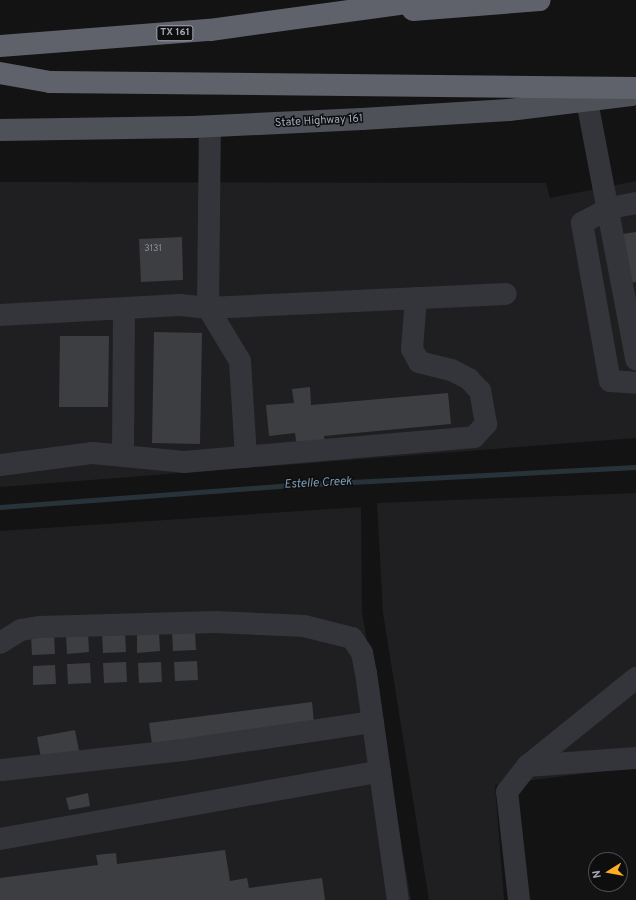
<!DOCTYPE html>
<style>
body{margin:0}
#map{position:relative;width:636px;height:900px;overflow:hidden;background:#131314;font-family:Overpass,sans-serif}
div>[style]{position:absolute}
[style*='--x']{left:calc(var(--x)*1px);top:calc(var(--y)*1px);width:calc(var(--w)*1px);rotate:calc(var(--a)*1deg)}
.built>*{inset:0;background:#1f1f21}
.stream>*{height:4.5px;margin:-2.25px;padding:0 2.25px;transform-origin:2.25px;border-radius:2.25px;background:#283239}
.building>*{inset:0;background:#3c3e42}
.minor>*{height:22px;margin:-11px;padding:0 11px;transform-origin:11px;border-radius:11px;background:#33353a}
.major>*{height:22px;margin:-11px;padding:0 11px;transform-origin:11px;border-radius:11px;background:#4f5159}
.highway>*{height:22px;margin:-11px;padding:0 11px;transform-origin:11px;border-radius:11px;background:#5f626b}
span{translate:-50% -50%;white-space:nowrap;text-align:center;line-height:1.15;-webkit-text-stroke:3px #0e0e0f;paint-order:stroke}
.number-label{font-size:9px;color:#898e99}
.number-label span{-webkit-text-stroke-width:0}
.shield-label span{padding:1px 3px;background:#0e0e0f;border:1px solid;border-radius:3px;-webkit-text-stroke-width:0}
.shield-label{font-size:10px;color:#a3a9b6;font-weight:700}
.street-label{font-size:11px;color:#a3a9b6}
.water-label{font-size:12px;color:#7899b3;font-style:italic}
.north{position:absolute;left:588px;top:852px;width:40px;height:40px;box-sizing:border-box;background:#0e0e0f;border:1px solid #4a4c52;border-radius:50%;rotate:259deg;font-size:11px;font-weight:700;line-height:16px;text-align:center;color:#a3a9b6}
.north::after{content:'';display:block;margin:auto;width:14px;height:18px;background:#fbaf24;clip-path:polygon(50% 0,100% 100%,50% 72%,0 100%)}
</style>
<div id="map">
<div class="built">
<div style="clip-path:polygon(636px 181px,636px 438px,0 487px,0 182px,546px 183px,550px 198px)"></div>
<div style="clip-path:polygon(636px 493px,636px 767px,495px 785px,504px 900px,429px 900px,383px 613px,377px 503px)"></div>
<div style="clip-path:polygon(361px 507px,362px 612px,411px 900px,0 900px,0 531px)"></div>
</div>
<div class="stream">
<div style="--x:0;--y:507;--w:295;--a:-4.3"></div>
<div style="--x:294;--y:485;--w:342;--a:-3"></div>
</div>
<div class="building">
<div style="clip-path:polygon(636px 232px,636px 282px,631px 283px,622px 234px)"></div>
<div style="clip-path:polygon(182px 237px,183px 280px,141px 282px,139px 239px)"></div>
<div style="clip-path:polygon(154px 332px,202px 333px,200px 444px,152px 443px)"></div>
<div style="clip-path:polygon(60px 336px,109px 336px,108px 407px,59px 407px)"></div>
<div style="clip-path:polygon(310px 387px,311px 405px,448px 393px,451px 424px,324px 436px,325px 445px,297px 448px,295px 433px,269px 436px,266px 405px,294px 403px,292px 389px)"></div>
<div style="clip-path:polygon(195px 631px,196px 650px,173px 651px,172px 632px)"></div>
<div style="clip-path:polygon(125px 632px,126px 652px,103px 653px,102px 633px)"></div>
<div style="clip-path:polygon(159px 632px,160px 651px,137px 653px,137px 633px)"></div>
<div style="clip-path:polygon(88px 633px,89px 652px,67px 654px,66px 634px)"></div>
<div style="clip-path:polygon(54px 635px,55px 654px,32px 655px,31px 636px)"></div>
<div style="clip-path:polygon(197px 661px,198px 680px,175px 681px,174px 662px)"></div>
<div style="clip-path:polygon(126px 662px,127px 682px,104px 683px,103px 663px)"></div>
<div style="clip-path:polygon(161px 662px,162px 682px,139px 683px,138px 663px)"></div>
<div style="clip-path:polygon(90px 663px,91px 683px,68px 684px,67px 664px)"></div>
<div style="clip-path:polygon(55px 665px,56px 684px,33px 685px,33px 666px)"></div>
<div style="clip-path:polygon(312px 702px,314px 722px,152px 744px,149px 723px)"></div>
<div style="clip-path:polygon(75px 730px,79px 751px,41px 758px,37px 737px)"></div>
<div style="clip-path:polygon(88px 793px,90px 806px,69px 810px,66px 798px)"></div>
<div style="clip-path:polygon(225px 850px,230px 881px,247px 878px,249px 888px,322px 878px,325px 900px,0 900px,0 878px,98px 865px,96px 855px,116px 853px,117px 864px)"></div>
</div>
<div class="minor">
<div style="--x:587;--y:101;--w:263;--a:79.2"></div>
<div style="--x:636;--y:203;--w:26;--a:169"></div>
<div style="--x:610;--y:208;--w:32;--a:152"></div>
<div style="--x:582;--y:223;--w:160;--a:80"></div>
<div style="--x:610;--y:381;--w:26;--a:4"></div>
<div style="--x:0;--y:315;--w:180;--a:-3.2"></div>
<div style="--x:180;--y:305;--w:28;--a:6"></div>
<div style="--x:208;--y:308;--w:181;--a:-89.4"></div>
<div style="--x:123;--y:454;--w:145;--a:-89.6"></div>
<div style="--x:246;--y:457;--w:96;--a:-93.6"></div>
<div style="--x:240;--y:361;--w:62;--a:-121.1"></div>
<div style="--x:208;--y:308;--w:298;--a:-2.7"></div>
<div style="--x:0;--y:465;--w:94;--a:-7.4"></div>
<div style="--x:93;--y:453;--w:91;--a:5.6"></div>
<div style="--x:184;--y:462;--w:291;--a:-4.9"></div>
<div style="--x:474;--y:437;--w:18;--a:-47"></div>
<div style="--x:486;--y:424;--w:34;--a:-100"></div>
<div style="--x:480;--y:391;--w:16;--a:-133"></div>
<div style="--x:469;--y:379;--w:20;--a:-153"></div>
<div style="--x:451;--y:370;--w:33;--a:-166"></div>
<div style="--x:419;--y:362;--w:15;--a:-118"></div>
<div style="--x:412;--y:349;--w:51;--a:-85.5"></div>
<div style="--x:0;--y:643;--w:25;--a:-32"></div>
<div style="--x:21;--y:630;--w:18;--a:-9"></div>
<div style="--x:39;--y:627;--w:177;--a:-1.6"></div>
<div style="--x:216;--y:622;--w:88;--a:2.6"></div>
<div style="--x:304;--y:626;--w:49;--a:14"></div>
<div style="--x:352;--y:638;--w:18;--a:56"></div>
<div style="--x:362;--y:653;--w:20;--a:79"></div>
<div style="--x:366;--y:673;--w:229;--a:82"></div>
<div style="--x:527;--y:766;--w:109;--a:-4.2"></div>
<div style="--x:2;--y:770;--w:182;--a:-6.3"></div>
<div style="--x:183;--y:750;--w:192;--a:-8.4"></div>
<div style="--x:0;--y:839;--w:386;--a:-10.1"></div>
<div style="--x:519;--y:900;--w:109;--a:-96.3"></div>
<div style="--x:507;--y:792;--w:33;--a:-52"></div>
<div style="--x:527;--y:766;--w:140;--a:-38.9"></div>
</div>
<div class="major">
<div style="--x:0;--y:130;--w:193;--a:-0.9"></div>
<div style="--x:193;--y:127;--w:169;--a:-2.7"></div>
<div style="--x:362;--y:119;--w:147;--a:-3.5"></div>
<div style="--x:509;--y:110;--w:123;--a:-7"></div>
</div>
<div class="highway">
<div style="--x:413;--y:10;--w:127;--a:-4.5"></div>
<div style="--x:0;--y:46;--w:211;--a:-4.4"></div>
<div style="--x:210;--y:30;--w:222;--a:-7.8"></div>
<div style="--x:0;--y:73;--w:51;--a:10.2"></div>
<div style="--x:50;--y:82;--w:586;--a:0.59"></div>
</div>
<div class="number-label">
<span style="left:153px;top:249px">3131</span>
</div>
<div class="shield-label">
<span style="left:175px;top:33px">TX 161</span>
</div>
<div class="street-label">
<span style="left:319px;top:121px;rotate:-3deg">State Highway 161</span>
</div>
<div class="water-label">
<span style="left:318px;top:484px;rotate:-3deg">Estelle Creek</span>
</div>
<div class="north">N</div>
</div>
